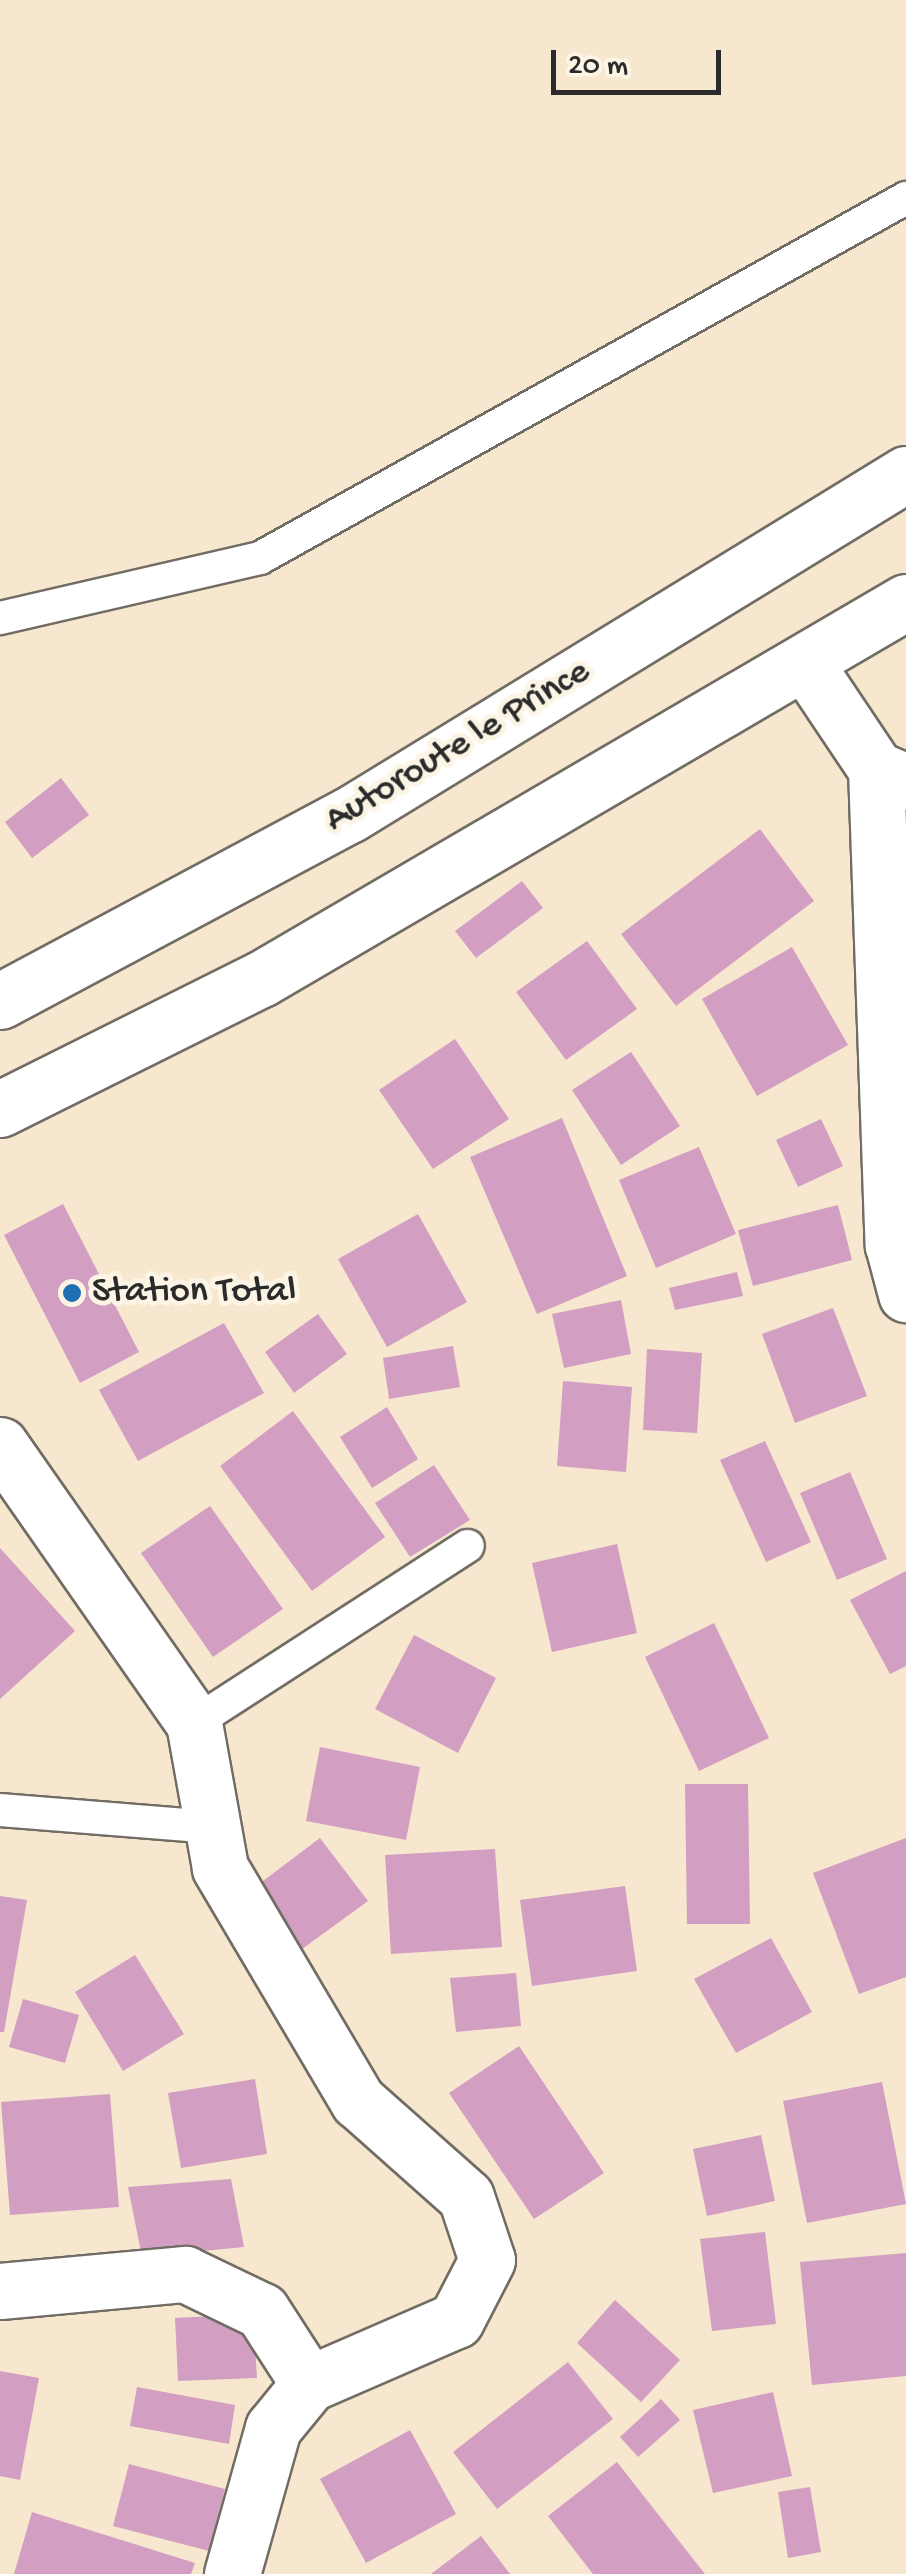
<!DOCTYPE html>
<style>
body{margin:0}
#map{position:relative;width:906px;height:2574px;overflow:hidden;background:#f7e7cf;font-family:"Gochi Hand",sans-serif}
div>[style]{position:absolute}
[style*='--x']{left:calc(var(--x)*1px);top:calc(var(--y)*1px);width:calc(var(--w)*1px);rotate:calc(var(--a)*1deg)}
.building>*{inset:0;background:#d29fc2}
.roads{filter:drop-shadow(2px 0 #726d64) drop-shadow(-2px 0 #726d64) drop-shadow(0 2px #726d64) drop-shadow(0 -2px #726d64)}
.lane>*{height:32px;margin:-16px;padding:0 16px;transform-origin:16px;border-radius:16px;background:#fff}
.street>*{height:55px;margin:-27.5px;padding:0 27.5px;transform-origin:27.5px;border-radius:27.5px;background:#fff}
.primary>*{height:55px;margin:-27.5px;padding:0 27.5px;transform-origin:27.5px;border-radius:27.5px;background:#fff}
.dots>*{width:28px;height:28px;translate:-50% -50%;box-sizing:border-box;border:5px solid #fcf5e5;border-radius:50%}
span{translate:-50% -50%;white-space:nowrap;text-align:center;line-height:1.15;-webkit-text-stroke:10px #fcf5e5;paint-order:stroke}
.street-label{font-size:38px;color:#2b2b2b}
.poi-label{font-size:38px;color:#2b2b2b}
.left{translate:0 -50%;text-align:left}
.scale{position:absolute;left:551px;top:50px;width:170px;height:45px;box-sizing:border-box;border:5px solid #2b2b2b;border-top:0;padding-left:12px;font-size:30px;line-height:35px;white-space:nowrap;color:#2b2b2b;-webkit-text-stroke:8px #fcf5e5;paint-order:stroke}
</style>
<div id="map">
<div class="building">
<div style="clip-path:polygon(61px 778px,89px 815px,32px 858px,5px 822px)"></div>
<div style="clip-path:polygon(760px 829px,814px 901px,676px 1006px,621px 934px)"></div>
<div style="clip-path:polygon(522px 881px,543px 908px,476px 958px,455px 931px)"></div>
<div style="clip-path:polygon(587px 941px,637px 1009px,566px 1060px,516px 992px)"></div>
<div style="clip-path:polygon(792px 947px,848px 1045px,757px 1096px,702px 999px)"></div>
<div style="clip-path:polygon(455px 1039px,509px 1119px,433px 1169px,379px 1090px)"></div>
<div style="clip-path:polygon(631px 1052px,680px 1126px,621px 1165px,572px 1090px)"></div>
<div style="clip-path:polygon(562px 1118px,627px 1276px,537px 1314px,470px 1157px)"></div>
<div style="clip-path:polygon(821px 1119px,843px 1166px,798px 1187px,776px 1140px)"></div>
<div style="clip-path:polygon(699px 1147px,736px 1234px,656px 1268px,619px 1180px)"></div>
<div style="clip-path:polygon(63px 1204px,139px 1352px,80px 1383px,4px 1235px)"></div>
<div style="clip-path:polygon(838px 1205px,852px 1260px,753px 1286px,738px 1230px)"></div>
<div style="clip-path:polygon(418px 1214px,467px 1302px,387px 1347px,338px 1259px)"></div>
<div style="clip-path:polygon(737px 1272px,743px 1296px,675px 1310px,669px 1288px)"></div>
<div style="clip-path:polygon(621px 1300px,631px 1354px,564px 1368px,552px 1314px)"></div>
<div style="clip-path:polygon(833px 1308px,867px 1396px,795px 1423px,762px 1334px)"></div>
<div style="clip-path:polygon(318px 1314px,347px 1354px,294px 1393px,265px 1352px)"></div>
<div style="clip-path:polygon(224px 1323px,264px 1393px,138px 1461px,99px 1390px)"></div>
<div style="clip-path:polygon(453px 1346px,460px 1387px,389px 1399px,383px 1358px)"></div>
<div style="clip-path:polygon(647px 1349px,702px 1353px,697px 1433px,643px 1430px)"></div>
<div style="clip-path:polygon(563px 1381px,632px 1387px,626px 1472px,557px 1466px)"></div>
<div style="clip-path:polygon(387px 1407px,418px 1459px,372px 1488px,340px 1437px)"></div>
<div style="clip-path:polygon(293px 1411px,385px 1537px,312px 1591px,220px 1466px)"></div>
<div style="clip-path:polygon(765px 1441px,811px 1542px,766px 1562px,720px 1460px)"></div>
<div style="clip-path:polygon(434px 1465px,470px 1520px,410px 1557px,375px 1503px)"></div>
<div style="clip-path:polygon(850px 1472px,887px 1559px,837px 1580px,800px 1493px)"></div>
<div style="clip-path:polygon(210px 1506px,283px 1609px,213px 1657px,141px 1553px)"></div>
<div style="clip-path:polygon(617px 1544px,637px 1633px,552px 1652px,532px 1563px)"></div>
<div style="clip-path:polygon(0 1548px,75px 1631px,0 1699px)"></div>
<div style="clip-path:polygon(906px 1571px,906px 1666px,890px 1674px,850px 1600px)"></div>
<div style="clip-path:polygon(714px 1623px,769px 1738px,699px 1771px,645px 1657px)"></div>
<div style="clip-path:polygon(414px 1635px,496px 1678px,458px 1753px,375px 1709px)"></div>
<div style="clip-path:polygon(320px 1747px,420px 1767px,406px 1840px,306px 1821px)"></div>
<div style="clip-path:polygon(685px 1784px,748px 1784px,750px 1924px,687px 1924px)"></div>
<div style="clip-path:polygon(320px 1838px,368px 1901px,298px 1952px,251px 1890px)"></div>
<div style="clip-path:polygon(906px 1838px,906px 1977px,859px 1994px,813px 1873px)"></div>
<div style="clip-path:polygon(495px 1849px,502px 1947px,391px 1954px,385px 1855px)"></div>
<div style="clip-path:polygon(625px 1886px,637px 1971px,532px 1986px,520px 1900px)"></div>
<div style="clip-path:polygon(0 1896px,27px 1900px,4px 2032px,0 2032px)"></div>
<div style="clip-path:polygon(771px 1938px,812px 2012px,736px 2053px,694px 1979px)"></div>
<div style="clip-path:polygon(135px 1955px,184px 2034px,123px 2071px,75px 1992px)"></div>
<div style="clip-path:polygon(516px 1973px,521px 2026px,456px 2032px,450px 1978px)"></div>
<div style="clip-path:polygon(23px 1999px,79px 2015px,65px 2063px,9px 2047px)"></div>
<div style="clip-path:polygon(519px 2046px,604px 2173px,534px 2219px,449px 2093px)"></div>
<div style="clip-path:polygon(255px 2079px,267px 2154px,181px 2168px,168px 2093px)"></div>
<div style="clip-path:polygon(882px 2082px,906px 2204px,807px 2223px,783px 2101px)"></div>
<div style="clip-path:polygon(110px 2094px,119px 2207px,10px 2215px,1px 2102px)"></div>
<div style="clip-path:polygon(761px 2135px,775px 2201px,707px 2216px,693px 2149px)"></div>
<div style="clip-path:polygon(231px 2179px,244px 2247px,142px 2257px,128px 2187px)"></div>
<div style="clip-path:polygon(765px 2232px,776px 2324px,712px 2331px,700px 2239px)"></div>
<div style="clip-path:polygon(906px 2253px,906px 2376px,812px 2385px,800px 2262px)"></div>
<div style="clip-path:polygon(615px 2300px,680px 2360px,641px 2402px,577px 2343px)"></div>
<div style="clip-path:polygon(253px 2314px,257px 2378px,178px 2381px,175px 2318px)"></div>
<div style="clip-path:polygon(568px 2362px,613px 2419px,497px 2509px,453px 2452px)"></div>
<div style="clip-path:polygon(0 2371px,39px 2378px,20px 2480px,0 2476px)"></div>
<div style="clip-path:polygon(137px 2387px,235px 2405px,229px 2444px,130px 2426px)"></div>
<div style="clip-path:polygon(773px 2392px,792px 2476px,713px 2493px,693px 2410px)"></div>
<div style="clip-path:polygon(661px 2399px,680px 2420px,638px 2457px,620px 2437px)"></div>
<div style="clip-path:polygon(410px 2430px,456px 2514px,366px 2563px,320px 2479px)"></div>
<div style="clip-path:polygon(617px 2462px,705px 2574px,593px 2574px,548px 2516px)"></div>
<div style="clip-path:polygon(129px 2464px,225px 2489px,209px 2551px,113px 2526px)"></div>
<div style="clip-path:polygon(810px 2487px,821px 2552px,788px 2558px,778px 2492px)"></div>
<div style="clip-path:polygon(32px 2512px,195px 2563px,191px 2574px,14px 2574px)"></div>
<div style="clip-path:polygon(481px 2536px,510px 2574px,431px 2574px)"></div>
</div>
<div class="roads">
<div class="lane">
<div style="--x:0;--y:618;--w:267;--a:-13"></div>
<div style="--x:260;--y:558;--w:740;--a:-29.13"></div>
<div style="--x:194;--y:1723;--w:326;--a:-32.9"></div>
<div style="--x:0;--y:1810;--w:214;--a:4.6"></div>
</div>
<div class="street">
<div style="--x:807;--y:666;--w:124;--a:56.2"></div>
<div style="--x:876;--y:769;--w:33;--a:23"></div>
<div style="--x:876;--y:769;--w:476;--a:88"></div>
<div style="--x:893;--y:1245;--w:51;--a:75.1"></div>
<div style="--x:0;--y:1445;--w:339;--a:55.1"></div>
<div style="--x:194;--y:1723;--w:147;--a:79.8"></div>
<div style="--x:220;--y:1868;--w:271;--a:59.4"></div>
<div style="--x:358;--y:2101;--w:144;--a:41.6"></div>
<div style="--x:466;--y:2197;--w:66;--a:71.6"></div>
<div style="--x:487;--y:2260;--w:68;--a:117.3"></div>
<div style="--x:456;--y:2320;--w:160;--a:156.5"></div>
<div style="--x:309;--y:2384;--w:57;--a:129.3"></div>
<div style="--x:273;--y:2428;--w:152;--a:105.7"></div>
<div style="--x:0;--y:2291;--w:186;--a:-5.3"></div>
<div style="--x:185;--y:2274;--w:85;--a:25.7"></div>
<div style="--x:262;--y:2311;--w:87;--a:57.2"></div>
</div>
<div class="primary">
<div style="--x:0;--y:1001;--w:395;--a:-28.1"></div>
<div style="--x:349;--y:815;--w:653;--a:-31.48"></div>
<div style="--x:0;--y:1109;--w:292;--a:-26.5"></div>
<div style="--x:261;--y:979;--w:747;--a:-30.31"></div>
</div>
</div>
<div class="dots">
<div style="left:72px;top:1293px;background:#1f6fb2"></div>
</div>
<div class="street-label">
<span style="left:458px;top:747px;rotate:-31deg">Autoroute le Prince</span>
</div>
<div class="poi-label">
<span class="left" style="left:92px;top:1293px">Station Total</span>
</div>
<div class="scale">20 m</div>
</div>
